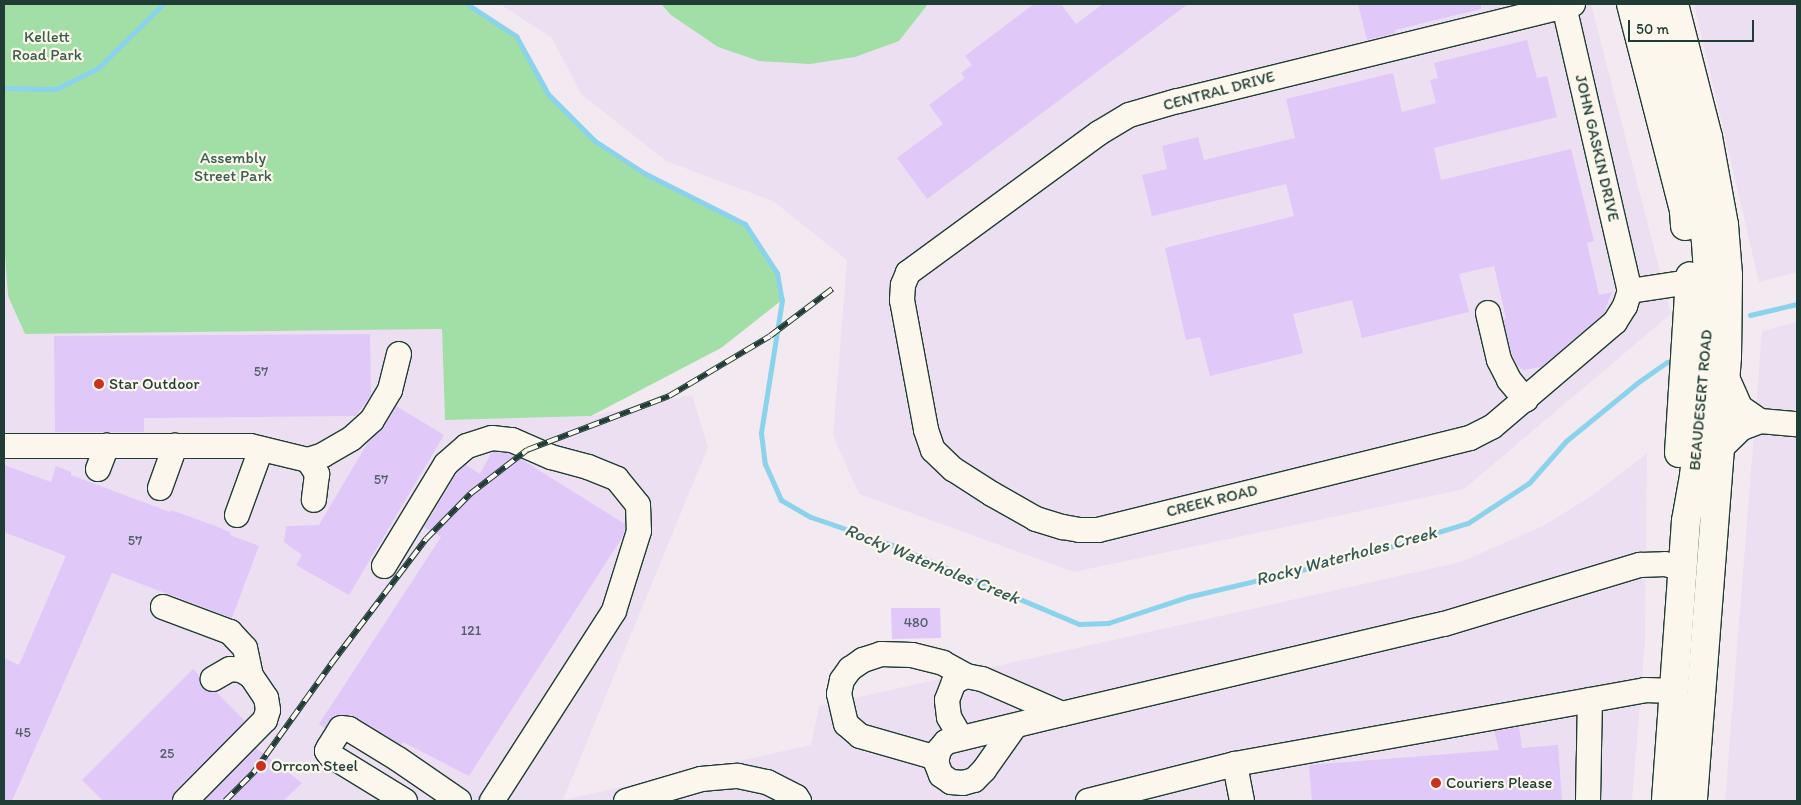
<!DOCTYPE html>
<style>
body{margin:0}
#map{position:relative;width:1801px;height:805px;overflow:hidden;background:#f3e9f0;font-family:Itim,sans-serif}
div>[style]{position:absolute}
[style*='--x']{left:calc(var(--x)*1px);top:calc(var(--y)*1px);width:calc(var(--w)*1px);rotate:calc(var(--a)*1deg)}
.built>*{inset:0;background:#eddff2}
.green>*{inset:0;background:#a2dfa6}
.stream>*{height:5px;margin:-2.5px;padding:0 2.5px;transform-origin:2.5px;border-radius:2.5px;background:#8bd2ed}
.building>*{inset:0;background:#e0c8f8}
.roads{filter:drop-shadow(1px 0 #1f3d34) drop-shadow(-1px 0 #1f3d34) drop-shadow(0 1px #1f3d34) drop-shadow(0 -1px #1f3d34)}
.minor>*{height:24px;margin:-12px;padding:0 12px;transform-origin:12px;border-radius:12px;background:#fbf7ec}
.highway>*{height:28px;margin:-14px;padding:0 14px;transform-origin:14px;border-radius:14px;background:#fbf7ec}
.rail>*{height:5.5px;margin-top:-2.75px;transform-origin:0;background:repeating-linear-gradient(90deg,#fbf7ec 0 11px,#1f3d34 0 22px);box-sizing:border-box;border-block:1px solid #1f3d34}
.dots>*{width:14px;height:14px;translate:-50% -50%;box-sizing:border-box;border:2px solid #fbf7ec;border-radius:50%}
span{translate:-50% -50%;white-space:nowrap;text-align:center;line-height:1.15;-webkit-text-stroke:4.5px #fbf7ec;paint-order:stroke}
.number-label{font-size:14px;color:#4f6065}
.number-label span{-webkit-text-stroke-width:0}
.park-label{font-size:16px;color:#395d4b}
.street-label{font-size:16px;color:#1f3d34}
.poi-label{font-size:16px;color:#1f3d34}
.left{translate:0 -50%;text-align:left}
.water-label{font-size:18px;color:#355b59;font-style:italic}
.frame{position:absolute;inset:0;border:5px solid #1f3d34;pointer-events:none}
.scale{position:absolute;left:1628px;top:20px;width:126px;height:22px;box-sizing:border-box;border:2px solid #1f3d34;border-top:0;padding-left:6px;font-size:15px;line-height:18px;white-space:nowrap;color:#1f3d34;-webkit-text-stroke:4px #fbf7ec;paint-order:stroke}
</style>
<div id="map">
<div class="built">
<div style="clip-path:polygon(500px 4px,1591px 4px,1671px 314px,1464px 489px,1074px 572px,859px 494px,833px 436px,847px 260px,773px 201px,666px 161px,581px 94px,552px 38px)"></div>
<div style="clip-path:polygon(1694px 4px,1797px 4px,1797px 272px,1759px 282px)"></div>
<div style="clip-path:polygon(4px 242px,8px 296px,25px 334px,442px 329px,445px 420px,591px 416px,692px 395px,708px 447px,563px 800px,811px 745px,819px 706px,1461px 562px,1543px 526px,1593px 495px,1647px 453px,1645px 642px,1632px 801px,4px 801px)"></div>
<div style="clip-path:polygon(1797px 322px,1797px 801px,1725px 801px,1762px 331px)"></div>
</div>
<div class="green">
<div style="clip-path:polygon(4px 4px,467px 4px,516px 36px,548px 94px,595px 141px,644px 173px,745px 224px,777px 273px,782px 300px,721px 348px,591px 416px,445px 420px,442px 329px,25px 334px,8px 296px,4px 242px)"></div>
<div style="clip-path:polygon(661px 4px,928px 4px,899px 41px,855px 57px,810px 64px,759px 61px,718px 47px,671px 15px)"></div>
</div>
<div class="stream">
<div style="--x:467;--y:4;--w:59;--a:33.1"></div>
<div style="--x:516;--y:36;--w:66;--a:61.1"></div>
<div style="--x:548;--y:94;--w:66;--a:45"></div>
<div style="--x:595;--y:141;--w:59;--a:33.1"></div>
<div style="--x:644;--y:173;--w:113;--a:26.8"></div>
<div style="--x:745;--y:224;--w:59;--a:56.9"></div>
<div style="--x:777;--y:273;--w:27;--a:80"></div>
<div style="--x:782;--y:300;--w:135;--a:99"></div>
<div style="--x:761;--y:433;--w:31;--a:83"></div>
<div style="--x:765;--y:464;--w:39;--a:66"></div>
<div style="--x:781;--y:500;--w:34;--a:30"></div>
<div style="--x:811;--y:517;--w:86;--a:19.1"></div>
<div style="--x:892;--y:545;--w:203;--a:22.9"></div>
<div style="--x:1079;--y:624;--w:29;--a:-2"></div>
<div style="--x:1108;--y:623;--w:83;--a:-18.2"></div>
<div style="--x:1187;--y:597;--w:178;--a:-13.3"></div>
<div style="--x:1360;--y:556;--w:113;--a:-17"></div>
<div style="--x:1468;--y:523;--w:73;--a:-33.3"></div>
<div style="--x:1529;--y:483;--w:56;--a:-48.6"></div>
<div style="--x:1566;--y:441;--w:92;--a:-39.2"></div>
<div style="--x:1637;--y:383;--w:37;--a:-35"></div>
<div style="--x:4;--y:88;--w:52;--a:1.1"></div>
<div style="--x:56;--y:89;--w:47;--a:-26.6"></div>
<div style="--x:98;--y:68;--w:91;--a:-44.6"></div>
<div style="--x:1750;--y:315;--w:48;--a:-13.2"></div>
</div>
<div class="building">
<div style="clip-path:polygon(1034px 4px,1061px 4px,1076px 24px,1103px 4px,1188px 4px,927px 199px,897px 158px,943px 124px,929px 105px,965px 78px,961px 73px,972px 65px,965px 56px)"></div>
<div style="clip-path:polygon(1358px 4px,1481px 4px,1481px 9px,1395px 30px,1396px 33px,1367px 40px)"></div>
<div style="clip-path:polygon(1527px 40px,1537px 78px,1547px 76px,1557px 117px,1434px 148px,1441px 180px,1571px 149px,1594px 241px,1587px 243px,1599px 295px,1612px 292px,1604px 313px,1541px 367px,1523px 370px,1517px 365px,1512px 355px,1503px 319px,1506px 318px,1494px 266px,1459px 274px,1469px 312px,1362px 338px,1352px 300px,1293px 314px,1303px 353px,1210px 376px,1200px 337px,1186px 340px,1165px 248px,1294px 216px,1286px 184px,1152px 216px,1142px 175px,1167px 169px,1162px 146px,1198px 137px,1204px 160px,1295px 138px,1286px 99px,1393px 73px,1402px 112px,1436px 103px,1430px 80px,1438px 78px,1434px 63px)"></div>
<div style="clip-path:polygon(370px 334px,371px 395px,356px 416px,144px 418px,144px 432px,55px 432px,54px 336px)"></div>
<div style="clip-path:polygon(396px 406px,444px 435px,349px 595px,296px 565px,302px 555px,284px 542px,286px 526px,319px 525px,368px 442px,384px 427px)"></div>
<div style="clip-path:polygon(492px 452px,508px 453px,521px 459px,625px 524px,625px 529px,623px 536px,469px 776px,403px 742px,401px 745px,351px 715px,336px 715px,325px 728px,319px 724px,441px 537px,424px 527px,457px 473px,466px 465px,480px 474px)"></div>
<div style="clip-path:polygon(4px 465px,51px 482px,56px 466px,71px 472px,71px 475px,170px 512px,171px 510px,213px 525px,230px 532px,230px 535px,259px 546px,232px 618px,112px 573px,12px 801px,4px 801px,4px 658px,19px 665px,66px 556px,4px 532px)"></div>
<div style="clip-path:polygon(891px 608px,940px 608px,941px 638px,892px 639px)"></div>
<div style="clip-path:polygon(193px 669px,200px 676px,201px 686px,207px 691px,216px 692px,245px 721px,175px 791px,172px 801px,103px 801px,82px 780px)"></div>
<div style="clip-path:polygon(1519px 727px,1522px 748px,1558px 745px,1562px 801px,1312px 801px,1309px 765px,1499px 750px,1494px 731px)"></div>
<div style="clip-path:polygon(256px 748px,302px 783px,283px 801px,204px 801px)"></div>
</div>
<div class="roads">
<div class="minor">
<div style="--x:1573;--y:4;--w:408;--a:166.2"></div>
<div style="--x:1177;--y:101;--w:50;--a:163.7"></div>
<div style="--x:1129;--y:115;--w:35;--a:149"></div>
<div style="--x:1099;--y:133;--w:237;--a:143.8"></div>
<div style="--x:908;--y:273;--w:13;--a:113"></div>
<div style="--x:903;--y:285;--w:15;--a:94"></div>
<div style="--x:902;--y:300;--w:132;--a:79.5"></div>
<div style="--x:926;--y:430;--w:21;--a:71"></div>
<div style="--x:933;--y:450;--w:28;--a:44"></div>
<div style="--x:953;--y:469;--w:46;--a:32.7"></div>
<div style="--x:992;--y:494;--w:51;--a:29.6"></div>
<div style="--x:1036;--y:519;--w:28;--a:17"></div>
<div style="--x:1063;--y:527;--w:17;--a:10"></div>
<div style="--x:1080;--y:530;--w:18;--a:0"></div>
<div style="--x:1098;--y:530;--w:383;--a:-13.9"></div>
<div style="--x:1470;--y:438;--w:25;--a:-27"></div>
<div style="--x:1492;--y:427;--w:162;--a:-40.5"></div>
<div style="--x:1615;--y:322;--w:19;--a:-58"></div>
<div style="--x:1625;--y:306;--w:16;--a:-72"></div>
<div style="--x:1564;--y:6;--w:293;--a:77"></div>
<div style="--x:1630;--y:291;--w:61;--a:-8.5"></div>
<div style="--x:1488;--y:313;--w:48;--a:76.8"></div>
<div style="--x:1499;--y:360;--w:22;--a:63"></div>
<div style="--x:1509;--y:380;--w:26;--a:50"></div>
<div style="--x:1725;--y:373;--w:37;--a:66"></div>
<div style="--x:1740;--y:407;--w:24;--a:35"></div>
<div style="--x:4;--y:446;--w:246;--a:0"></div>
<div style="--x:250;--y:446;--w:60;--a:13.6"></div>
<div style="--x:308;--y:460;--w:17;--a:57"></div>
<div style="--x:317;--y:474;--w:26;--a:97"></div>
<div style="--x:1720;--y:449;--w:30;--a:-44"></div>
<div style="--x:1742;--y:428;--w:19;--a:-21"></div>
<div style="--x:1760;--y:421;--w:37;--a:5"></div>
<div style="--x:308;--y:460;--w:16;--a:-18"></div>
<div style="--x:323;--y:455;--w:32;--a:-30"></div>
<div style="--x:351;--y:439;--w:28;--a:-42"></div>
<div style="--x:372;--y:420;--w:35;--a:-59"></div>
<div style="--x:390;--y:390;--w:37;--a:-76"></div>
<div style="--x:98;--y:469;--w:25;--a:-69"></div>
<div style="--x:160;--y:488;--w:45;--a:-70.3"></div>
<div style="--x:237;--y:515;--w:70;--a:-70"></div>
<div style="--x:384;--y:566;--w:119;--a:-58.7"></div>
<div style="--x:446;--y:464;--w:28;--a:-41"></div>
<div style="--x:467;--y:446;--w:26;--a:-18"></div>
<div style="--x:492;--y:438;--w:20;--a:6"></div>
<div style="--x:512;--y:440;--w:43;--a:23.6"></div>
<div style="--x:551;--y:457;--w:38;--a:15"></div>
<div style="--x:588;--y:467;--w:31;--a:22"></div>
<div style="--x:617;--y:479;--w:33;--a:51"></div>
<div style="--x:638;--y:505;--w:26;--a:88"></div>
<div style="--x:639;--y:531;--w:84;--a:107.4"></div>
<div style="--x:614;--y:611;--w:226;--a:122.7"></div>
<div style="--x:163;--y:607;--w:72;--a:20.5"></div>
<div style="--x:230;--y:632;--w:22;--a:47"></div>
<div style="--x:245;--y:648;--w:29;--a:78"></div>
<div style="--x:1015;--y:726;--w:54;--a:125.2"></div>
<div style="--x:984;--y:770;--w:14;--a:135"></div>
<div style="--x:974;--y:780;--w:11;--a:165"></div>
<div style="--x:963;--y:783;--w:12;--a:-175"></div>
<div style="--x:951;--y:782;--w:12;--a:-145"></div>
<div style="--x:941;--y:775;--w:14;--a:-111"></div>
<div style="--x:936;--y:762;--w:12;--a:-76"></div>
<div style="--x:939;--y:750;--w:11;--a:-49"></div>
<div style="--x:946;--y:742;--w:119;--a:-13.6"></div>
<div style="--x:1062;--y:714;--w:392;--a:-13.3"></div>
<div style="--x:1444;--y:624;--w:205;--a:-16.8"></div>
<div style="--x:1640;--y:565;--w:25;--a:-2"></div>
<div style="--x:1665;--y:564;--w:20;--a:15"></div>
<div style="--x:961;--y:738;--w:24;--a:-120"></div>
<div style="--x:949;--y:717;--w:17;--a:-97"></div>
<div style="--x:947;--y:700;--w:19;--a:-69"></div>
<div style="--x:954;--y:682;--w:13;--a:-27"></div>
<div style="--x:966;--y:676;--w:16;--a:11"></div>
<div style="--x:982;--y:679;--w:87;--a:23.6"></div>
<div style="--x:937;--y:758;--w:80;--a:-164.1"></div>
<div style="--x:860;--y:736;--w:18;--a:-139"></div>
<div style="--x:846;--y:724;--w:31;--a:-103"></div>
<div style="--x:839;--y:694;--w:14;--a:-78"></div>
<div style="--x:842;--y:680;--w:14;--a:-54"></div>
<div style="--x:850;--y:669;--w:16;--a:-35"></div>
<div style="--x:863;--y:660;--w:19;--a:-18"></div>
<div style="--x:881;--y:654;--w:31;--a:2"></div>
<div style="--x:912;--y:655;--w:32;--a:14"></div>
<div style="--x:943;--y:663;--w:26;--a:29"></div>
<div style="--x:185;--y:801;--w:114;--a:-45.4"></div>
<div style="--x:265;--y:720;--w:10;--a:-73"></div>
<div style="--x:268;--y:710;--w:12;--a:-99"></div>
<div style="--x:266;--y:698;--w:27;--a:-124"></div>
<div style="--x:251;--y:676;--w:12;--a:-149"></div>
<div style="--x:241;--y:670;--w:11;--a:-175"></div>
<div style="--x:230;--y:669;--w:20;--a:150"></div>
<div style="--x:405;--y:801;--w:88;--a:-148.5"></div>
<div style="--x:330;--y:755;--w:5;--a:-127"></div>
<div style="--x:327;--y:751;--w:4;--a:-63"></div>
<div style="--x:329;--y:747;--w:22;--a:-58"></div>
<div style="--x:341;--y:728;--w:8;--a:7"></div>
<div style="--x:349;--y:729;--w:57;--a:31.5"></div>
<div style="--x:398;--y:759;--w:74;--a:34.5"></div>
<div style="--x:626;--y:801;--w:78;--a:-16.3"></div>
<div style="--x:701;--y:779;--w:37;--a:-5"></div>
<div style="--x:738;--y:776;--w:30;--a:12"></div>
<div style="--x:767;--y:782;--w:33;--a:27"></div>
<div style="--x:796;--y:797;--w:5;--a:53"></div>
<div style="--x:1088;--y:801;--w:152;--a:-14.1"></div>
<div style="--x:1242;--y:801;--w:38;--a:-101"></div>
<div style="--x:1235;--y:764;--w:417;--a:-10.2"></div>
<div style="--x:1645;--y:690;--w:30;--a:2"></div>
<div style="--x:1588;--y:801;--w:101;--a:-88.9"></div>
</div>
<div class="highway">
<div style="--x:1631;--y:4;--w:214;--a:75.6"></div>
<div style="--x:1684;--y:211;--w:15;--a:86"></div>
<div style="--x:1654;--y:4;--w:157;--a:75.6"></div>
<div style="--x:1693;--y:156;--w:87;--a:81.4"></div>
<div style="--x:1706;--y:242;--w:47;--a:86.3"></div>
<div style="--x:1709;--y:289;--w:80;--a:92.1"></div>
<div style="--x:1706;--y:369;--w:108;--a:96.4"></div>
<div style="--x:1694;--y:476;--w:46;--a:100.1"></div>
<div style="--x:1686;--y:521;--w:281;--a:94.1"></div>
<div style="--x:1674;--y:4;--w:137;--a:75.7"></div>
<div style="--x:1708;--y:137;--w:89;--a:79.7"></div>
<div style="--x:1724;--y:225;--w:50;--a:85.4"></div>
<div style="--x:1728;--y:275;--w:82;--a:90.7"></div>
<div style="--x:1727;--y:357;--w:445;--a:94.4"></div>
<div style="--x:1679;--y:453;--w:177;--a:-86.4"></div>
</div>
</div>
<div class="rail">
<div style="--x:225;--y:801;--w:40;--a:-45"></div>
<div style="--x:253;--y:773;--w:134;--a:-54.4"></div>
<div style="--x:331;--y:664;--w:157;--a:-52.8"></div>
<div style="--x:426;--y:539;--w:63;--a:-45.6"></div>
<div style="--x:470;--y:494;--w:72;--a:-37.7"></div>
<div style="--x:527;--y:450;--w:152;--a:-20.8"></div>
<div style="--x:669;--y:396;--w:117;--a:-30.7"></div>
<div style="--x:770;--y:336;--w:78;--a:-37.2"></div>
</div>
<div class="dots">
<div style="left:99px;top:384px;background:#c8321e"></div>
<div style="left:261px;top:766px;background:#c8321e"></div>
<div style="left:1436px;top:783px;background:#c8321e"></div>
</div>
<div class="number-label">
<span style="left:261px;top:372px">57</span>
<span style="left:381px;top:480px">57</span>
<span style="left:135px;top:541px">57</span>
<span style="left:916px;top:623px">480</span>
<span style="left:471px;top:631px">121</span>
<span style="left:23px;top:733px">45</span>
<span style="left:167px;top:754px">25</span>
</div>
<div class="park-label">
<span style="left:47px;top:46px">Kellett<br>Road Park</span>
<span style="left:233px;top:167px">Assembly<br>Street Park</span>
</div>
<div class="street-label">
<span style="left:1219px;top:91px;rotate:-15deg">CENTRAL DRIVE</span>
<span style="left:1597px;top:148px;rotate:77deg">JOHN GASKIN DRIVE</span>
<span style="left:1701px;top:400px;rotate:-85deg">BEAUDESERT ROAD</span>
<span style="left:1212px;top:501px;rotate:-14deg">CREEK ROAD</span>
</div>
<div class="poi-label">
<span class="left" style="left:109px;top:384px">Star Outdoor</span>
<span class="left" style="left:271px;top:766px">Orrcon Steel</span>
<span class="left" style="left:1446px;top:783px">Couriers Please</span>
</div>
<div class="water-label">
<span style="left:1346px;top:556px;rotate:-15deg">Rocky Waterholes Creek</span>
<span style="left:932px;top:564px;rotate:22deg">Rocky Waterholes Creek</span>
</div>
<div class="frame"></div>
<div class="scale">50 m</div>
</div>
